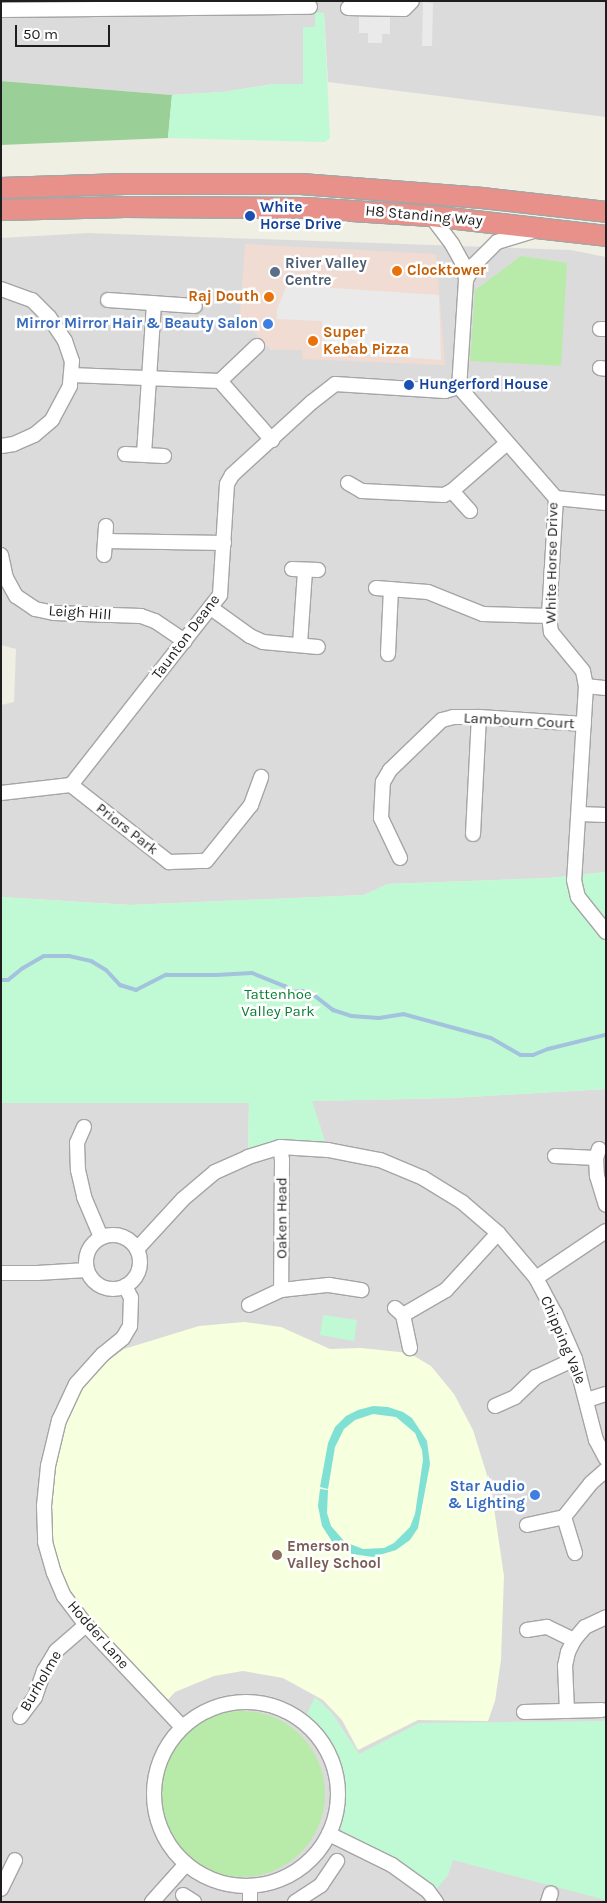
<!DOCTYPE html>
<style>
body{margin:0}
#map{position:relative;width:607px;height:1903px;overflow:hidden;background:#efefe4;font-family:Karla,sans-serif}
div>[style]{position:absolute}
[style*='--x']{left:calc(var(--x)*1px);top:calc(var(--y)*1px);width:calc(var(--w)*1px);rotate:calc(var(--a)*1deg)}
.residential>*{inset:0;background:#dcdbdb}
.commercial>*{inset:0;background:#f1dcd3}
.education>*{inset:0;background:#f6ffde}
.grass>*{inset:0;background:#b8eba9}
.round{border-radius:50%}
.forest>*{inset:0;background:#9ad098}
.park>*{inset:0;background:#c0fad4}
.pitch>*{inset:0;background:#80e0d4}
.parking>*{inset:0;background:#eaeaea}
.stream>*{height:4px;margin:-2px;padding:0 2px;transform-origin:2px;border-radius:2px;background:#a3c2de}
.roads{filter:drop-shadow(1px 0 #a5a5a5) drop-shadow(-1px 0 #a5a5a5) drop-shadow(0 1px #a5a5a5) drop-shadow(0 -1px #a5a5a5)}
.minor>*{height:14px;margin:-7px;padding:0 7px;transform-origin:7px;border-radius:7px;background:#fff}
.minor>.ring{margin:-7px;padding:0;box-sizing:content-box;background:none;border:14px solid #fff;border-radius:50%}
.highway>*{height:20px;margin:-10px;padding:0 10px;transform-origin:10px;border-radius:10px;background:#e8918a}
.dots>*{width:14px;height:14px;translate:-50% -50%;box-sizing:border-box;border:2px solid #fff;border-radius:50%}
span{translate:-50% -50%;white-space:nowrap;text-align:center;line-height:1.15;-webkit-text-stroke:5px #fff;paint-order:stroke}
.transit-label{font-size:15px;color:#164399;font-weight:700}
.left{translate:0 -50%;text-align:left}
.street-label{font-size:15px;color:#1e1e1e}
.service-label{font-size:15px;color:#4e5e75;font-weight:700}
.food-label{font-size:15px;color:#c56008;font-weight:700}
.right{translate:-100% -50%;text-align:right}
.shop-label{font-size:15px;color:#366cbe;font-weight:700}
.park-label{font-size:15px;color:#097f32}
.education-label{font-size:15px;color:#785e54;font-weight:700}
.frame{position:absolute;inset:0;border:2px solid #1e1e1e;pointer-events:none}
.scale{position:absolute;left:15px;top:25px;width:95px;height:22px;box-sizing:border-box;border:2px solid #1e1e1e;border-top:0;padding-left:6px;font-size:15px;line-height:18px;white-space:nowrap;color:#1e1e1e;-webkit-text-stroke:4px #fff;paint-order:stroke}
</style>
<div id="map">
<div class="residential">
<div style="clip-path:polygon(1px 1px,606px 1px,606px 117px,328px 82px,324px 13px,315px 27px,303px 27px,303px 84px,274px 84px,223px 92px,172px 95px,1px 81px)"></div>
<div style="clip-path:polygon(89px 233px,571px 250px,606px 257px,606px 872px,550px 878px,388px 884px,364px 895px,130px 905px,1px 897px,1px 705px,14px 702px,16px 649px,1px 645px,1px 238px)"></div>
<div style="clip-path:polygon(606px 1089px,606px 1902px,1px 1902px,1px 1103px,249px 1103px,248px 1156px,328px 1150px,311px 1101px,451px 1098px)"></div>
</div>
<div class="commercial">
<div style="clip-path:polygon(245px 244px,436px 254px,445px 365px,302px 359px,302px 350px,271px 350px,240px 316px)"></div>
</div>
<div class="education">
<div style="clip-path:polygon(244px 1322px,281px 1327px,330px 1349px,361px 1348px,409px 1353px,431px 1366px,454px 1394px,473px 1430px,491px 1488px,504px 1576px,501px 1660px,495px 1701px,488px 1721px,418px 1720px,358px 1750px,342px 1720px,323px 1700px,283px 1678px,243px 1671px,214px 1676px,175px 1692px,165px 1703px,86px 1618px,59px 1579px,49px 1533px,47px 1490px,66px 1417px,83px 1386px,101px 1366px,124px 1349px,199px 1326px)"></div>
</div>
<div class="grass">
<div style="clip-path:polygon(521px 256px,567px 263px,561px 366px,470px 361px,475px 290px)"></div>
<div class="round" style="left:159px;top:1711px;width:166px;height:166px"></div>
</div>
<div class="forest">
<div style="clip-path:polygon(1px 81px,172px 95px,168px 138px,1px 145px)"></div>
</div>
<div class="park">
<div style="clip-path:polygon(315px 12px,324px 13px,330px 138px,325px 142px,168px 138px,172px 95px,223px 92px,274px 84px,303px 84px,303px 27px,315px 27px)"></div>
<div style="clip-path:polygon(606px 872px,606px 1089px,451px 1098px,312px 1101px,328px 1150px,248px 1157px,249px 1103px,1px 1103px,1px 897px,130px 905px,364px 895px,388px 884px,550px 878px)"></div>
<div style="clip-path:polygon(323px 1315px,357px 1320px,354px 1341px,320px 1335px)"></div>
<div style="clip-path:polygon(315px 1697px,332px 1713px,359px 1754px,419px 1723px,606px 1721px,606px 1900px,453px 1860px,448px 1875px,435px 1891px,347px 1838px,337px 1823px,342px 1783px,336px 1764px,326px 1743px,305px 1718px)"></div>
</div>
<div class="pitch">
<div style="clip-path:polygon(373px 1406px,388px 1407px,403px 1412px,412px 1418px,427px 1441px,430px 1464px,418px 1528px,410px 1540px,396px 1550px,373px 1557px,352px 1554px,333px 1543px,322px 1526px,318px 1506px,320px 1489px,328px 1490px,327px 1513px,331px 1526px,345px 1542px,363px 1549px,384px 1548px,394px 1543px,410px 1527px,415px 1514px,423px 1460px,422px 1450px,415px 1433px,396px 1417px,373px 1414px,355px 1420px,344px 1429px,335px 1447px,328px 1489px,320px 1487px,328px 1443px,335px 1427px,346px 1416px,358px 1410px)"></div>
</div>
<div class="parking">
<div style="clip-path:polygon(423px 2px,433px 3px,432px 46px,422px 46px)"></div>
<div style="clip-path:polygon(359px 13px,390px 13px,390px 34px,382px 34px,382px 43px,368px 43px,368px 33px,359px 33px)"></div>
<div style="clip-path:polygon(287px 285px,439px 295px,441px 360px,322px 351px,322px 321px,277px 319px,277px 309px)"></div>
</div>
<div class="stream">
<div style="--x:1;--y:980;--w:7;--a:0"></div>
<div style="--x:8;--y:980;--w:19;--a:-39"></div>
<div style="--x:23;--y:968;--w:24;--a:-30"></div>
<div style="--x:44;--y:956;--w:25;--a:0"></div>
<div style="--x:69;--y:956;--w:23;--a:13"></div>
<div style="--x:91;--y:961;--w:17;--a:31"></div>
<div style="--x:106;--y:970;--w:21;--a:47"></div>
<div style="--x:120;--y:985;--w:17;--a:17"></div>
<div style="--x:136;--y:990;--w:34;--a:-27"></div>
<div style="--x:166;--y:975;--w:50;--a:0"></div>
<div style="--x:216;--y:975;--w:36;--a:-3"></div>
<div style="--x:252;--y:973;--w:35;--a:22"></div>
<div style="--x:285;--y:986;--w:8;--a:45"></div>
<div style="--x:291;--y:992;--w:11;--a:-5"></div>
<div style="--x:302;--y:991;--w:14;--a:21"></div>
<div style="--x:315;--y:996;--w:23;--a:38"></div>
<div style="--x:333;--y:1010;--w:19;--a:18"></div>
<div style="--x:351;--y:1016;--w:28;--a:4"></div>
<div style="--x:379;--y:1018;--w:24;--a:-9"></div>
<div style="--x:403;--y:1014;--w:91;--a:15.3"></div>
<div style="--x:491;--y:1038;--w:34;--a:30"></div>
<div style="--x:521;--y:1055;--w:12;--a:0"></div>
<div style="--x:533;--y:1055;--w:16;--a:-22"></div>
<div style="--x:548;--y:1049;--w:59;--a:-13.8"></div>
</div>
<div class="roads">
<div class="minor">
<div style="--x:348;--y:8;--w:56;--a:1"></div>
<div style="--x:404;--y:9;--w:11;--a:-45"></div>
<div style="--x:1;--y:10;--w:309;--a:-0.6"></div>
<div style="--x:431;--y:216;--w:35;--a:53"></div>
<div style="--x:452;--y:244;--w:21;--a:61"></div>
<div style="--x:462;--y:262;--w:18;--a:77"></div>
<div style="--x:466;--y:280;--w:107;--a:93.7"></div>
<div style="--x:466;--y:280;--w:17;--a:-62"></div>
<div style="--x:474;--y:265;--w:33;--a:-45"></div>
<div style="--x:497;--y:242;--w:37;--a:-17"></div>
<div style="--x:1;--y:289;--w:33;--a:20"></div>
<div style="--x:32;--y:300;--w:24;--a:45"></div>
<div style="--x:49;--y:317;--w:29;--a:56"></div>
<div style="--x:65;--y:341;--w:21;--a:71"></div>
<div style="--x:72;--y:361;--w:25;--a:95"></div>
<div style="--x:70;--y:386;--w:38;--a:118"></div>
<div style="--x:52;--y:420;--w:23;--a:140"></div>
<div style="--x:34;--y:435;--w:22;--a:156"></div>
<div style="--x:14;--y:444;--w:13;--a:171"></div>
<div style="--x:108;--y:300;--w:87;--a:3.9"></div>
<div style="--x:600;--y:329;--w:6;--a:0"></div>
<div style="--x:600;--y:368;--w:6;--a:9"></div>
<div style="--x:71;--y:375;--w:149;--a:2.3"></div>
<div style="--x:220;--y:381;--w:79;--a:48.6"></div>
<div style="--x:220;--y:381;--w:51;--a:-43.4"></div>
<div style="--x:459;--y:387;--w:147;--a:48.9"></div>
<div style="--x:556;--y:498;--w:118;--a:93.4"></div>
<div style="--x:549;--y:616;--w:16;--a:83"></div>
<div style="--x:551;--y:632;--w:50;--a:50.6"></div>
<div style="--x:583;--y:671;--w:15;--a:79"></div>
<div style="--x:586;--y:686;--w:194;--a:93.5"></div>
<div style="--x:574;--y:880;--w:17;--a:77"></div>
<div style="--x:578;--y:897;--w:45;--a:51.3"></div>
<div style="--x:125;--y:454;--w:39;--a:3"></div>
<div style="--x:144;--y:454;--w:151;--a:-86.2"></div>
<div style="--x:348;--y:483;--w:16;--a:30"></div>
<div style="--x:362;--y:491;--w:82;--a:2.8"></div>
<div style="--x:444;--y:495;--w:9;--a:-27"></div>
<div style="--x:452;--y:491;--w:73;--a:-41.1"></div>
<div style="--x:452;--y:491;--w:27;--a:48"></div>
<div style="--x:556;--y:498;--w:50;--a:5.7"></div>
<div style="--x:105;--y:541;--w:119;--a:1"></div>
<div style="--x:1;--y:555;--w:24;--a:78"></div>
<div style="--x:6;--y:578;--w:21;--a:61"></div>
<div style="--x:16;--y:596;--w:23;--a:34"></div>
<div style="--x:35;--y:609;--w:19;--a:12"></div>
<div style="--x:54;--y:613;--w:87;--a:2"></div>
<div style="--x:141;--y:616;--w:15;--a:20"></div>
<div style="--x:155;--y:621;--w:36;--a:34"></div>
<div style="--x:104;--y:555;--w:29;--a:-86"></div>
<div style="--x:292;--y:569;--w:26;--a:2"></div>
<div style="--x:376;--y:588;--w:52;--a:4.4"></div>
<div style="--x:428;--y:592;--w:59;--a:21.8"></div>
<div style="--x:483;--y:614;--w:66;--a:1.7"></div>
<div style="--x:211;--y:608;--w:48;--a:35.7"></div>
<div style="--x:250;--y:636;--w:14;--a:25"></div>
<div style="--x:263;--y:642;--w:55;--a:5.2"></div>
<div style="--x:300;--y:644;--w:74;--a:-86.1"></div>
<div style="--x:388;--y:654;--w:65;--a:-87.4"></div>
<div style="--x:586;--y:686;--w:20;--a:6"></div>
<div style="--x:71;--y:785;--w:125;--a:38.2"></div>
<div style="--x:169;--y:862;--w:37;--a:-2"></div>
<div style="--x:206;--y:861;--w:72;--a:-51.2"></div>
<div style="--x:251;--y:805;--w:30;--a:-70"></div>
<div style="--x:1;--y:793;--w:70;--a:-6.5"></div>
<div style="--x:71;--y:785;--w:241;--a:-51.9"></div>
<div style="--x:220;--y:595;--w:111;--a:-86.4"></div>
<div style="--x:227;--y:484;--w:10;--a:-61"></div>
<div style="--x:232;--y:475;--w:108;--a:-42.4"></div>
<div style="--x:312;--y:402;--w:29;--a:-38"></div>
<div style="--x:335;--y:384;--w:110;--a:3.6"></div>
<div style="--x:445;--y:391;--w:15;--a:-16"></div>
<div style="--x:579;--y:814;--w:27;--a:2"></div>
<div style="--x:473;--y:834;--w:117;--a:-87.1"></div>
<div style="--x:400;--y:858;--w:44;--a:-115.4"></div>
<div style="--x:381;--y:818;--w:36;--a:-87"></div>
<div style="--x:383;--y:782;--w:14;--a:-60"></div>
<div style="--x:390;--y:770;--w:72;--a:-43.9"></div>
<div style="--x:442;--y:720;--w:11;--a:-15"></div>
<div style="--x:453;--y:717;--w:26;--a:0"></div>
<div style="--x:479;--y:717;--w:105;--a:3.8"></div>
<div style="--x:84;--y:1127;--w:17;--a:114"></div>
<div style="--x:77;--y:1143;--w:27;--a:88"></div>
<div style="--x:78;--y:1170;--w:28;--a:77"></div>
<div style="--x:84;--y:1197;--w:43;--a:67"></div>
<div style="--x:280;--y:1147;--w:13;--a:81"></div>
<div style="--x:282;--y:1160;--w:130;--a:90.4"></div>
<div style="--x:599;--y:1149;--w:9;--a:108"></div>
<div style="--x:596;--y:1158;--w:18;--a:87"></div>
<div style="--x:597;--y:1176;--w:30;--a:73"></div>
<div style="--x:555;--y:1156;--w:41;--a:2.8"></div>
<div class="ring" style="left:86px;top:1235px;width:40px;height:40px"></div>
<div style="--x:137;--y:1249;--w:68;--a:-47.4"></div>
<div style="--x:183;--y:1199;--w:42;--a:-40.2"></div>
<div style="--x:215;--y:1172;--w:36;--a:-24"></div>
<div style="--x:248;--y:1157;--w:34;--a:-17"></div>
<div style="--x:280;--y:1147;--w:48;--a:3.6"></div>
<div style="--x:328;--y:1150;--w:53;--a:10.9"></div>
<div style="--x:380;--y:1160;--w:47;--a:22.7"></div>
<div style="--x:423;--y:1178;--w:46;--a:31.6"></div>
<div style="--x:462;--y:1202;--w:48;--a:40.7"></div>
<div style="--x:498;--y:1233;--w:59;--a:49.8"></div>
<div style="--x:536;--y:1278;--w:40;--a:62"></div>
<div style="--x:555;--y:1313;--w:50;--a:66.5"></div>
<div style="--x:575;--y:1359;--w:84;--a:75.5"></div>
<div style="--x:596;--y:1440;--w:21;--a:62"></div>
<div style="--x:1;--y:1273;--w:36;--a:0"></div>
<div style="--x:37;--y:1273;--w:50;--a:-3.4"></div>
<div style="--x:536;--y:1278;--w:84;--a:-33.9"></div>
<div style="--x:125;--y:1286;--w:13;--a:63"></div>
<div style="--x:131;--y:1298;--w:28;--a:92"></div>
<div style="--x:130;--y:1326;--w:14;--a:120"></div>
<div style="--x:123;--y:1338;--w:26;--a:141"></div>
<div style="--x:103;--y:1354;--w:40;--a:132"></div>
<div style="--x:76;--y:1384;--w:40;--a:115"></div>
<div style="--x:59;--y:1420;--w:47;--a:103.4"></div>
<div style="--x:48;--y:1466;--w:40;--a:95.7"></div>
<div style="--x:44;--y:1506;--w:36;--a:88"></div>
<div style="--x:45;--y:1542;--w:32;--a:74"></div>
<div style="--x:54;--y:1573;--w:25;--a:67"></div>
<div style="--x:64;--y:1596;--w:36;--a:53"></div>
<div style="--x:86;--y:1625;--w:140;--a:46.7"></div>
<div style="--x:249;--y:1305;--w:35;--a:-25"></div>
<div style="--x:281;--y:1290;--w:18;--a:-6"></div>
<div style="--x:299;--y:1288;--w:30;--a:-6"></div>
<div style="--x:329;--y:1285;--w:33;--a:9"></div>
<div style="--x:395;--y:1308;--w:11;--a:41"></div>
<div style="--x:403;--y:1315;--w:34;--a:78"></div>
<div style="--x:403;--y:1315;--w:50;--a:-30.2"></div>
<div style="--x:446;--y:1290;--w:77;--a:-47.6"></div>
<div style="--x:587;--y:1400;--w:20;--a:-18"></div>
<div style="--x:495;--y:1406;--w:22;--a:-24"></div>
<div style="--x:515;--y:1397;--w:29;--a:-44"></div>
<div style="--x:536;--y:1377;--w:43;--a:-24.8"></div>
<div style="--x:527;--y:1525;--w:38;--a:-12"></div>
<div style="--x:575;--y:1553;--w:38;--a:-107"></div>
<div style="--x:564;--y:1517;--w:43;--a:-51.5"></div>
<div style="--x:591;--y:1483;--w:20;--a:-41"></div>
<div style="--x:527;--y:1630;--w:20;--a:-9"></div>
<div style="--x:547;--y:1627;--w:30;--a:26"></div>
<div class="ring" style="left:154px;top:1702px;width:170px;height:170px"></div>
<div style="--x:567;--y:1711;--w:45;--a:-92.5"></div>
<div style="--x:565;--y:1666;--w:14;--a:-78"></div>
<div style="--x:568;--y:1652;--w:13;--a:-63"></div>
<div style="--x:574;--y:1640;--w:17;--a:-50"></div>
<div style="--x:585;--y:1627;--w:23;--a:-25"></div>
<div style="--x:524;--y:1712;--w:78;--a:-1.5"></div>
<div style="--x:20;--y:1717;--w:25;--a:-53"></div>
<div style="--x:35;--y:1697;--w:28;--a:-71"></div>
<div style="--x:44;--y:1671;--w:23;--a:-59"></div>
<div style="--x:56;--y:1651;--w:40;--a:-41"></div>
<div style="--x:329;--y:1834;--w:70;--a:26.2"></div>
<div style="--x:392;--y:1865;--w:44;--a:35.8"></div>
<div style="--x:428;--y:1891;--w:14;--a:54"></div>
<div style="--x:250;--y:1887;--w:15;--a:90"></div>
<div style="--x:1;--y:1889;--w:32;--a:-64"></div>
<div style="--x:183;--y:1895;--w:13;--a:32"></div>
<div style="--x:152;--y:1902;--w:51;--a:-48.2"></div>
<div style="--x:295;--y:1902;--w:31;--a:-33"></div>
<div style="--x:321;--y:1885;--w:29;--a:-56"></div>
<div style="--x:548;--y:1902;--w:9;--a:-72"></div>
</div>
<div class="highway">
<div style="--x:1;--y:188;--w:124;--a:-1.8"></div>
<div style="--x:125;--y:184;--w:176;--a:0"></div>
<div style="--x:301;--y:184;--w:182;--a:4.4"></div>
<div style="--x:482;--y:198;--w:125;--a:6.4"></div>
<div style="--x:1;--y:210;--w:124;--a:-1.4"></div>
<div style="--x:125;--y:207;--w:180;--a:0.3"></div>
<div style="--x:305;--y:208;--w:126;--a:3.6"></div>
<div style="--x:431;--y:216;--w:176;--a:6.5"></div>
</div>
</div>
<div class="dots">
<div style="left:250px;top:216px;background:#1a4fb4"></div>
<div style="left:397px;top:271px;background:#e8710a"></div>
<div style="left:275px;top:272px;background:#5c6f8a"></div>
<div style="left:269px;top:297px;background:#e8710a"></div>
<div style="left:268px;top:324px;background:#3f7fe0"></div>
<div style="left:313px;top:341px;background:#e8710a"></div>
<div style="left:409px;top:385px;background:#1a4fb4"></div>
<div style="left:535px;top:1495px;background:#3f7fe0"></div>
<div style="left:277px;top:1555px;background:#8d6e63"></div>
</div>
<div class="transit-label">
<span class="left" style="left:260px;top:216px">White<br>Horse Drive</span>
<span class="left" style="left:419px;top:385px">Hungerford House</span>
</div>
<div class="street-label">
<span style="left:424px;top:216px;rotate:5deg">H8 Standing Way</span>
<span style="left:552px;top:563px;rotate:-89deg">White Horse Drive</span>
<span style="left:80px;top:613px;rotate:4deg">Leigh Hill</span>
<span style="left:186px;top:637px;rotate:-53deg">Taunton Deane</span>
<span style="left:519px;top:721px;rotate:3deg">Lambourn Court</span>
<span style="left:127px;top:829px;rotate:38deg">Priors Park</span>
<span style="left:282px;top:1218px;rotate:-90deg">Oaken Head</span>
<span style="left:563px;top:1340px;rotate:67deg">Chipping Vale</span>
<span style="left:98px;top:1635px;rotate:49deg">Hodder Lane</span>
<span style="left:41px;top:1681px;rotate:-60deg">Burholme</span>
</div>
<div class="service-label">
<span class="left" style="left:285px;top:272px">River Valley<br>Centre</span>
</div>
<div class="food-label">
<span class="left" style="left:407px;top:271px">Clocktower</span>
<span class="right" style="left:259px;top:297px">Raj Douth</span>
<span class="left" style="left:323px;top:341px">Super<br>Kebab Pizza</span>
</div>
<div class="shop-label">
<span class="right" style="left:258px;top:324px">Mirror Mirror Hair &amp; Beauty Salon</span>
<span class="right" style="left:525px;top:1495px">Star Audio<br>&amp; Lighting</span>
</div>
<div class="park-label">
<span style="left:278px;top:1003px">Tattenhoe<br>Valley Park</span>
</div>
<div class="education-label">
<span class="left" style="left:287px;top:1555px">Emerson<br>Valley School</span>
</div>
<div class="frame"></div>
<div class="scale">50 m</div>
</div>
